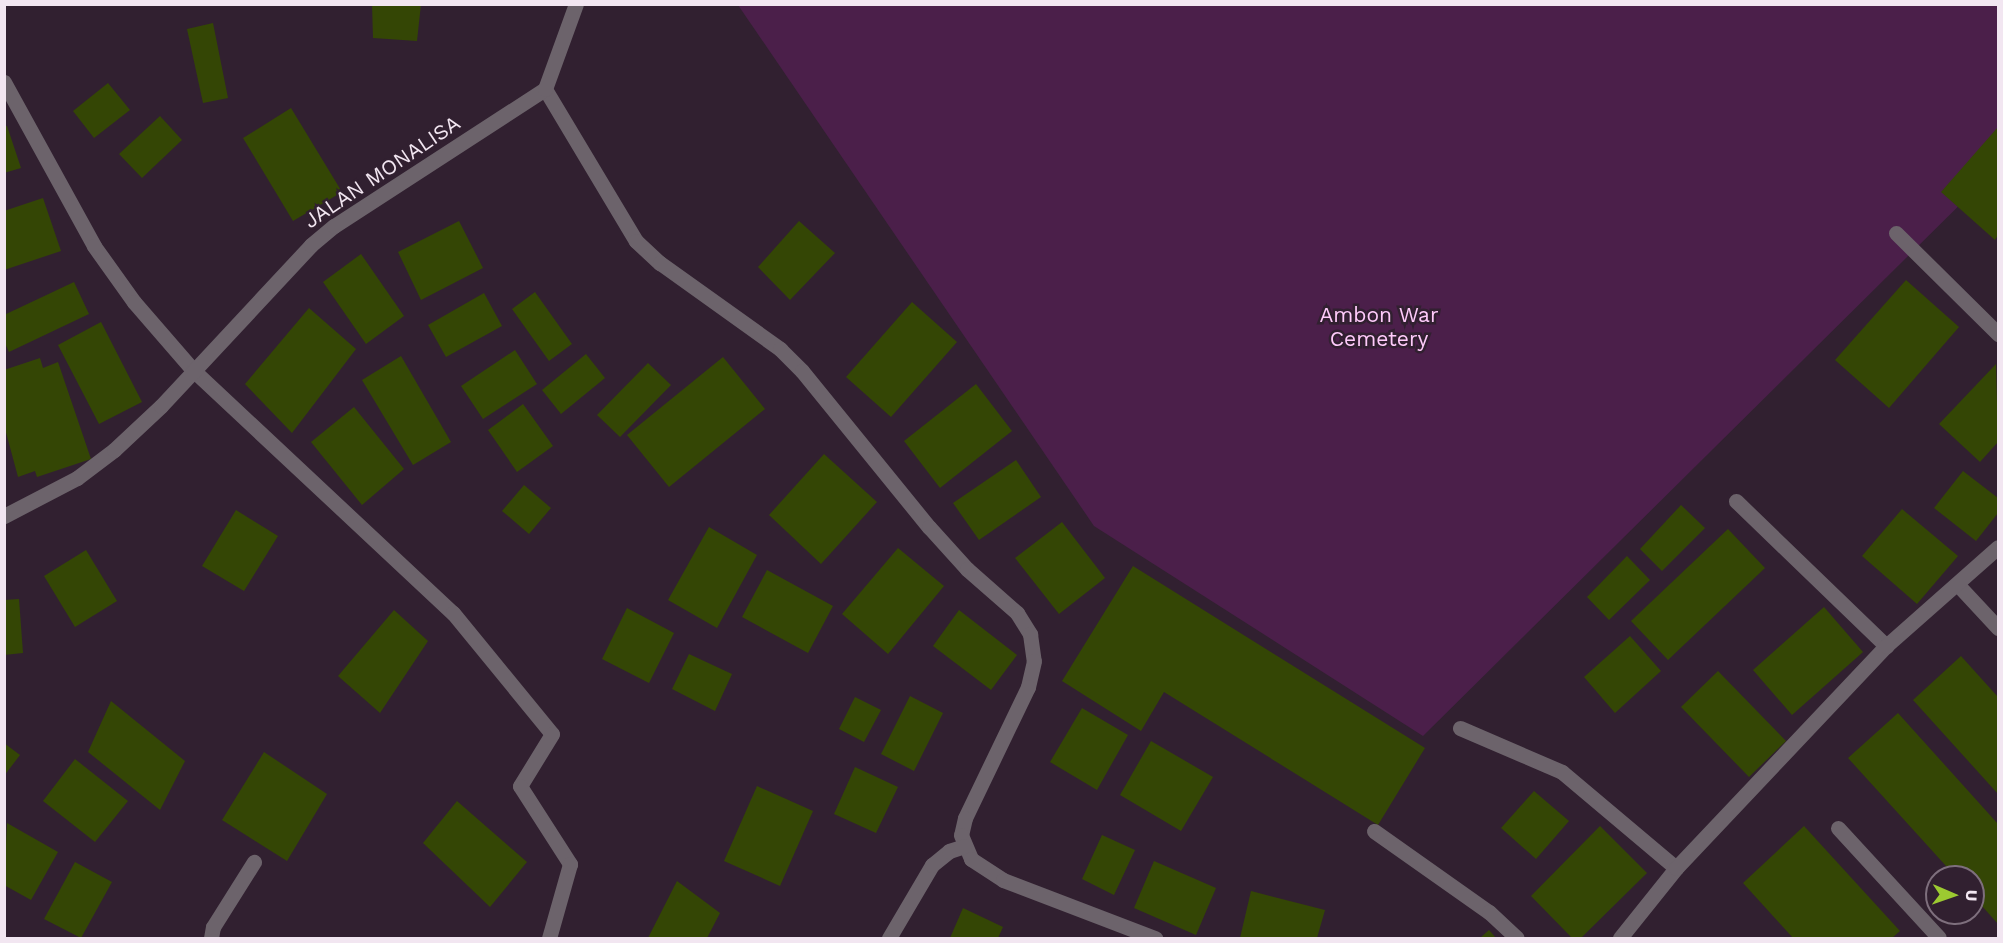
<!DOCTYPE html>
<style>
body{margin:0}
#map{position:relative;width:2003px;height:943px;overflow:hidden;background:#312030;font-family:"Work Sans",sans-serif}
div>[style]{position:absolute}
[style*='--x']{left:calc(var(--x)*1px);top:calc(var(--y)*1px);width:calc(var(--w)*1px);rotate:calc(var(--a)*1deg)}
.green>*{inset:0;background:#4b1f4a}
.building>*{inset:0;background:#344605}
.minor>*{height:15px;margin:-7.5px;padding:0 7.5px;transform-origin:7.5px;border-radius:7.5px;background:#6c636b}
span{translate:-50% -50%;white-space:nowrap;text-align:center;line-height:1.15;-webkit-text-stroke:5px #312030;paint-order:stroke}
.street-label{font-size:21px;color:#f2e6f1}
.park-label{font-size:21px;color:#ffcbfb}
.frame{position:absolute;inset:0;border:6px solid #f2e6f1;pointer-events:none}
.north{position:absolute;left:1925px;top:865px;width:60px;height:60px;box-sizing:border-box;background:#312030;border:2px solid #7e6f7d;border-radius:50%;rotate:92deg;font-size:16px;font-weight:700;line-height:24px;text-align:center;color:#f2e6f1}
.north::after{content:'';display:block;margin:auto;width:21px;height:27px;background:#9cca31;clip-path:polygon(50% 0,100% 100%,50% 72%,0 100%)}
</style>
<div id="map">
<div class="green">
<div style="clip-path:polygon(738px 5px,1998px 5px,1998px 167px,1423px 736px,1094px 526px)"></div>
</div>
<div class="building">
<div style="clip-path:polygon(372px 4px,421px 4px,417px 41px,373px 38px)"></div>
<div style="clip-path:polygon(213px 23px,228px 98px,203px 103px,187px 29px)"></div>
<div style="clip-path:polygon(108px 83px,130px 110px,94px 138px,73px 111px)"></div>
<div style="clip-path:polygon(291px 108px,342px 192px,293px 221px,243px 138px)"></div>
<div style="clip-path:polygon(160px 116px,182px 140px,142px 178px,119px 154px)"></div>
<div style="clip-path:polygon(4px 126px,7px 126px,21px 168px,4px 173px)"></div>
<div style="clip-path:polygon(1998px 127px,1998px 235px,1995px 240px,1941px 192px)"></div>
<div style="clip-path:polygon(43px 198px,61px 251px,4px 270px,4px 211px)"></div>
<div style="clip-path:polygon(459px 221px,483px 268px,421px 300px,398px 252px)"></div>
<div style="clip-path:polygon(799px 221px,835px 253px,790px 300px,758px 267px)"></div>
<div style="clip-path:polygon(361px 254px,404px 316px,366px 344px,323px 282px)"></div>
<div style="clip-path:polygon(1906px 280px,1959px 327px,1889px 408px,1835px 360px)"></div>
<div style="clip-path:polygon(74px 282px,89px 314px,9px 352px,4px 341px,4px 315px)"></div>
<div style="clip-path:polygon(535px 292px,572px 344px,549px 361px,512px 309px)"></div>
<div style="clip-path:polygon(484px 293px,502px 326px,446px 357px,428px 325px)"></div>
<div style="clip-path:polygon(912px 302px,957px 342px,891px 417px,846px 377px)"></div>
<div style="clip-path:polygon(309px 308px,356px 349px,292px 433px,245px 384px)"></div>
<div style="clip-path:polygon(101px 322px,142px 402px,99px 424px,58px 345px)"></div>
<div style="clip-path:polygon(515px 350px,537px 384px,483px 419px,461px 386px)"></div>
<div style="clip-path:polygon(586px 354px,605px 378px,561px 414px,542px 390px)"></div>
<div style="clip-path:polygon(401px 356px,451px 442px,413px 465px,362px 380px)"></div>
<div style="clip-path:polygon(723px 357px,765px 409px,669px 487px,627px 435px)"></div>
<div style="clip-path:polygon(40px 358px,43px 368px,58px 362px,91px 459px,37px 477px,35px 471px,18px 477px,4px 425px,4px 370px)"></div>
<div style="clip-path:polygon(648px 363px,671px 385px,620px 437px,597px 415px)"></div>
<div style="clip-path:polygon(1996px 364px,1998px 442px,1980px 462px,1939px 424px)"></div>
<div style="clip-path:polygon(976px 384px,1012px 431px,940px 488px,904px 441px)"></div>
<div style="clip-path:polygon(523px 404px,553px 446px,517px 472px,488px 430px)"></div>
<div style="clip-path:polygon(354px 407px,404px 469px,362px 505px,311px 442px)"></div>
<div style="clip-path:polygon(824px 454px,877px 502px,821px 564px,769px 515px)"></div>
<div style="clip-path:polygon(1016px 460px,1041px 497px,979px 540px,953px 503px)"></div>
<div style="clip-path:polygon(1963px 471px,1998px 498px,1998px 513px,1976px 541px,1934px 508px)"></div>
<div style="clip-path:polygon(524px 485px,551px 508px,529px 534px,502px 511px)"></div>
<div style="clip-path:polygon(1681px 505px,1705px 528px,1662px 571px,1640px 549px)"></div>
<div style="clip-path:polygon(1902px 509px,1958px 556px,1917px 604px,1862px 556px)"></div>
<div style="clip-path:polygon(236px 510px,278px 536px,244px 591px,202px 566px)"></div>
<div style="clip-path:polygon(1062px 522px,1105px 578px,1059px 614px,1015px 558px)"></div>
<div style="clip-path:polygon(709px 527px,757px 555px,717px 628px,668px 600px)"></div>
<div style="clip-path:polygon(1728px 529px,1765px 568px,1668px 660px,1631px 621px)"></div>
<div style="clip-path:polygon(898px 548px,944px 586px,888px 654px,842px 614px)"></div>
<div style="clip-path:polygon(86px 550px,117px 601px,75px 627px,44px 576px)"></div>
<div style="clip-path:polygon(1627px 556px,1650px 580px,1609px 620px,1587px 597px)"></div>
<div style="clip-path:polygon(1133px 566px,1425px 748px,1378px 825px,1164px 692px,1141px 731px,1062px 681px)"></div>
<div style="clip-path:polygon(767px 570px,833px 606px,808px 653px,742px 617px)"></div>
<div style="clip-path:polygon(19px 599px,23px 653px,4px 655px,4px 600px)"></div>
<div style="clip-path:polygon(1824px 607px,1863px 652px,1792px 715px,1753px 670px)"></div>
<div style="clip-path:polygon(627px 608px,674px 633px,649px 683px,602px 659px)"></div>
<div style="clip-path:polygon(394px 610px,428px 641px,380px 713px,338px 676px)"></div>
<div style="clip-path:polygon(959px 610px,1017px 655px,991px 690px,933px 646px)"></div>
<div style="clip-path:polygon(1630px 636px,1661px 671px,1615px 713px,1584px 677px)"></div>
<div style="clip-path:polygon(689px 654px,732px 674px,715px 711px,672px 689px)"></div>
<div style="clip-path:polygon(1961px 656px,1998px 697px,1998px 794px,1913px 700px)"></div>
<div style="clip-path:polygon(1718px 671px,1786px 741px,1749px 777px,1681px 707px)"></div>
<div style="clip-path:polygon(910px 696px,943px 713px,914px 771px,881px 754px)"></div>
<div style="clip-path:polygon(855px 697px,881px 710px,864px 742px,839px 729px)"></div>
<div style="clip-path:polygon(111px 701px,185px 761px,160px 810px,88px 752px)"></div>
<div style="clip-path:polygon(1082px 708px,1128px 735px,1097px 790px,1050px 762px)"></div>
<div style="clip-path:polygon(1898px 713px,1998px 824px,1998px 924px,1973px 896px,1973px 877px,1956px 877px,1848px 758px)"></div>
<div style="clip-path:polygon(1151px 741px,1213px 777px,1181px 831px,1120px 795px)"></div>
<div style="clip-path:polygon(4px 743px,20px 755px,4px 776px)"></div>
<div style="clip-path:polygon(264px 752px,327px 794px,287px 861px,222px 820px)"></div>
<div style="clip-path:polygon(75px 759px,128px 801px,95px 842px,43px 801px)"></div>
<div style="clip-path:polygon(855px 767px,898px 787px,876px 833px,834px 814px)"></div>
<div style="clip-path:polygon(757px 786px,813px 811px,780px 886px,724px 861px)"></div>
<div style="clip-path:polygon(1534px 791px,1569px 821px,1536px 859px,1501px 828px)"></div>
<div style="clip-path:polygon(457px 801px,527px 862px,490px 907px,423px 843px)"></div>
<div style="clip-path:polygon(7px 823px,58px 852px,31px 900px,4px 885px)"></div>
<div style="clip-path:polygon(1600px 826px,1647px 873px,1581px 938px,1572px 938px,1531px 896px)"></div>
<div style="clip-path:polygon(1804px 826px,1900px 931px,1892px 938px,1793px 938px,1743px 883px)"></div>
<div style="clip-path:polygon(1102px 835px,1135px 850px,1114px 895px,1082px 879px)"></div>
<div style="clip-path:polygon(1154px 861px,1216px 888px,1196px 935px,1134px 908px)"></div>
<div style="clip-path:polygon(75px 862px,112px 882px,81px 938px,44px 919px)"></div>
<div style="clip-path:polygon(677px 881px,720px 913px,707px 938px,648px 938px)"></div>
<div style="clip-path:polygon(1251px 891px,1325px 910px,1317px 938px,1240px 938px)"></div>
<div style="clip-path:polygon(963px 908px,1003px 927px,998px 938px,950px 938px)"></div>
<div style="clip-path:polygon(1489px 930px,1496px 938px,1480px 938px)"></div>
</div>
<div class="minor">
<div style="--x:4;--y:82;--w:187;--a:61.2"></div>
<div style="--x:94;--y:246;--w:69;--a:54.5"></div>
<div style="--x:134;--y:302;--w:90;--a:49.1"></div>
<div style="--x:193;--y:370;--w:356;--a:43.1"></div>
<div style="--x:453;--y:613;--w:156;--a:50.7"></div>
<div style="--x:552;--y:734;--w:61;--a:121.6"></div>
<div style="--x:520;--y:786;--w:93;--a:57.3"></div>
<div style="--x:570;--y:864;--w:77;--a:105.8"></div>
<div style="--x:545;--y:89;--w:177;--a:59.1"></div>
<div style="--x:636;--y:241;--w:33;--a:43"></div>
<div style="--x:660;--y:263;--w:148;--a:35.6"></div>
<div style="--x:780;--y:349;--w:31;--a:45"></div>
<div style="--x:802;--y:371;--w:201;--a:50.9"></div>
<div style="--x:929;--y:527;--w:57;--a:47.9"></div>
<div style="--x:967;--y:569;--w:67;--a:41.3"></div>
<div style="--x:1017;--y:613;--w:25;--a:58"></div>
<div style="--x:1030;--y:634;--w:27;--a:82"></div>
<div style="--x:1034;--y:661;--w:27;--a:103"></div>
<div style="--x:1028;--y:687;--w:145;--a:115.7"></div>
<div style="--x:965;--y:818;--w:17;--a:103"></div>
<div style="--x:961;--y:835;--w:26;--a:67"></div>
<div style="--x:971;--y:859;--w:38;--a:33"></div>
<div style="--x:1003;--y:880;--w:163;--a:20.9"></div>
<div style="--x:1896;--y:233;--w:144;--a:44.7"></div>
<div style="--x:1736;--y:501;--w:209;--a:44"></div>
<div style="--x:4;--y:516;--w:82;--a:-27.5"></div>
<div style="--x:77;--y:478;--w:46;--a:-37.1"></div>
<div style="--x:114;--y:450;--w:64;--a:-43.1"></div>
<div style="--x:161;--y:406;--w:220;--a:-47"></div>
<div style="--x:311;--y:245;--w:30;--a:-40"></div>
<div style="--x:334;--y:226;--w:252;--a:-33"></div>
<div style="--x:545;--y:89;--w:90;--a:-70"></div>
<div style="--x:1958;--y:585;--w:59;--a:47.1"></div>
<div style="--x:1460;--y:728;--w:111;--a:23.3"></div>
<div style="--x:1562;--y:772;--w:149;--a:40.1"></div>
<div style="--x:1838;--y:828;--w:149;--a:47.4"></div>
<div style="--x:1374;--y:831;--w:141;--a:35.2"></div>
<div style="--x:1489;--y:912;--w:38;--a:43"></div>
<div style="--x:211;--y:938;--w:11;--a:-80"></div>
<div style="--x:213;--y:927;--w:77;--a:-57.8"></div>
<div style="--x:889;--y:938;--w:85;--a:-59.5"></div>
<div style="--x:932;--y:865;--w:22;--a:-39"></div>
<div style="--x:949;--y:851;--w:16;--a:-18"></div>
<div style="--x:1620;--y:938;--w:90;--a:-51.3"></div>
<div style="--x:1676;--y:868;--w:306;--a:-46.6"></div>
<div style="--x:1886;--y:646;--w:149;--a:-41.5"></div>
</div>
<div class="street-label">
<span style="left:382px;top:172px;rotate:-34deg">JALAN MONALISA</span>
</div>
<div class="park-label">
<span style="left:1379px;top:327px">Ambon War<br>Cemetery</span>
</div>
<div class="frame"></div>
<div class="north">U</div>
</div>
